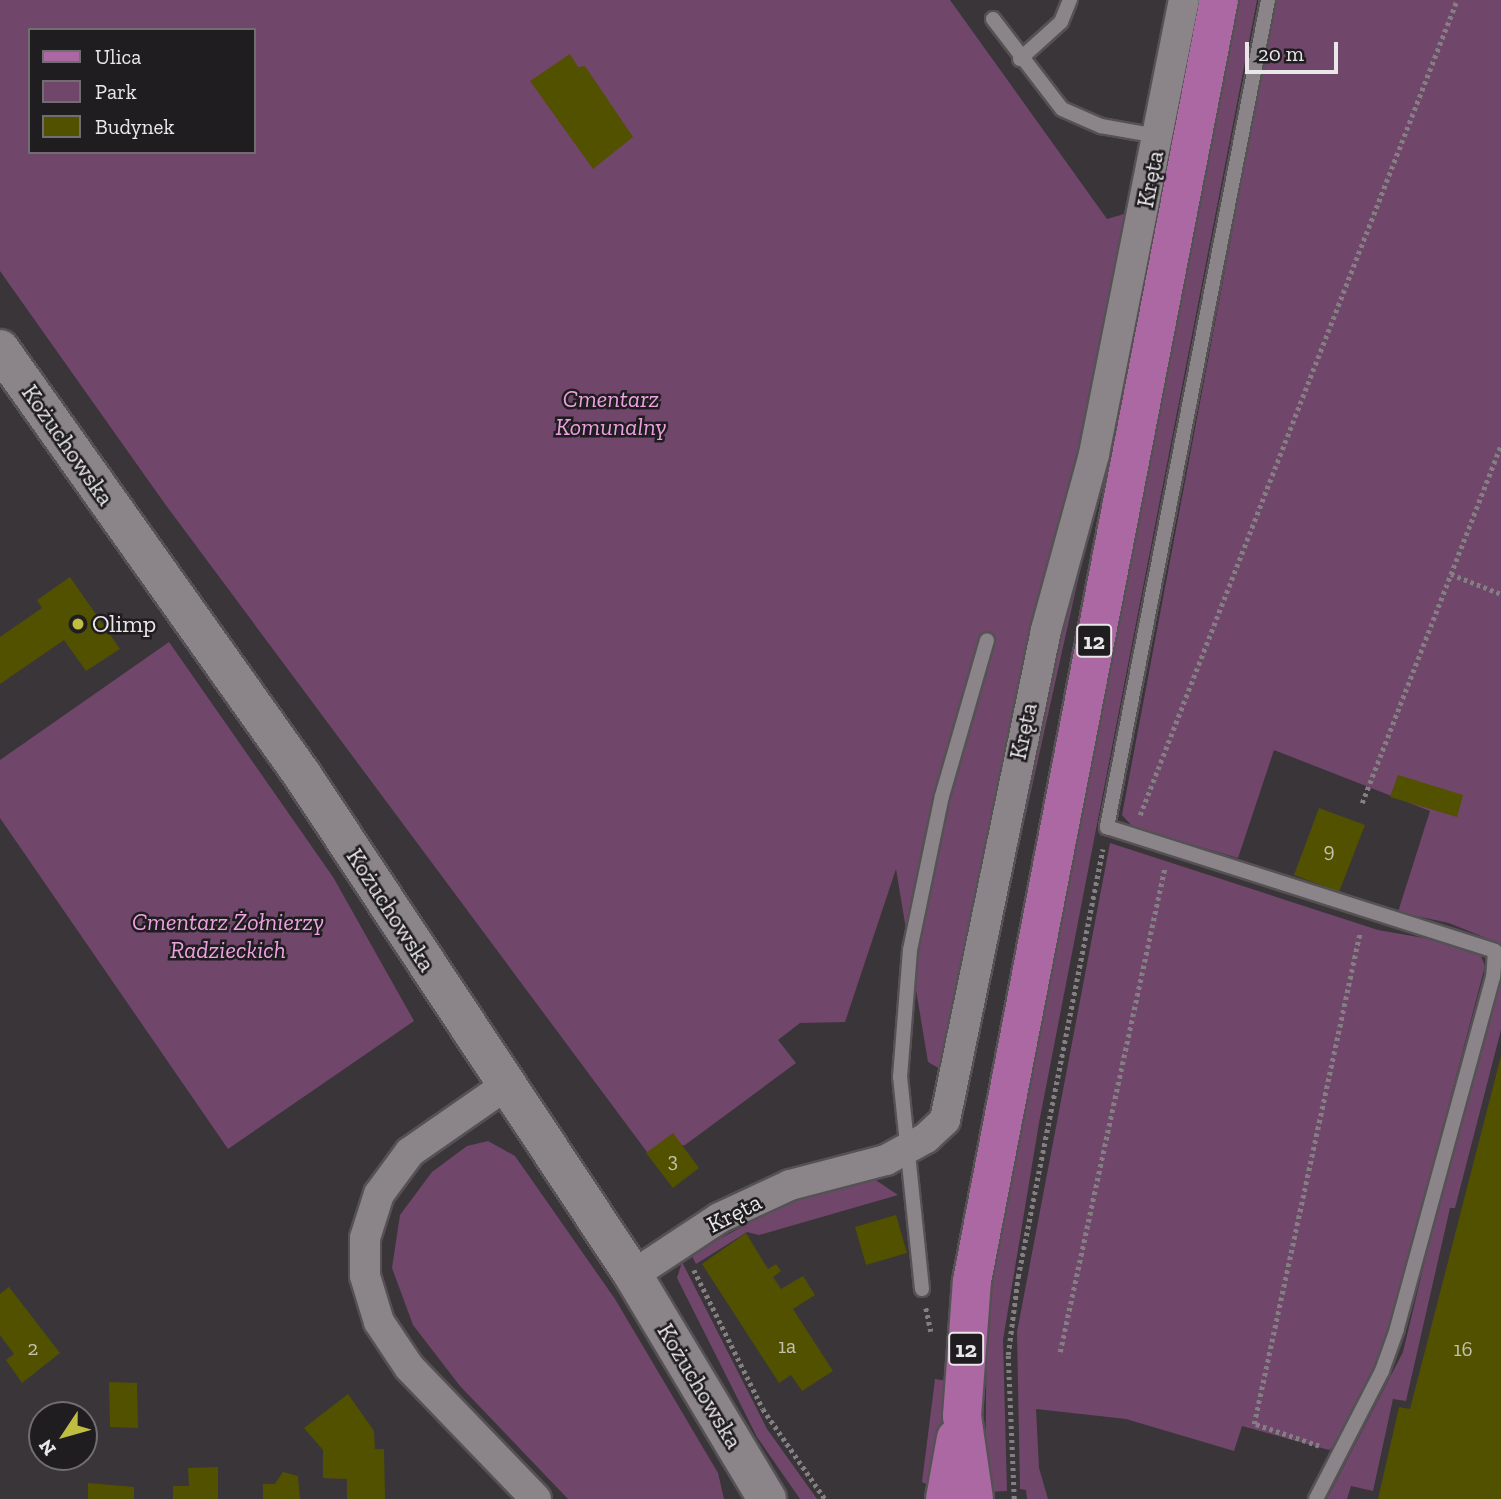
<!DOCTYPE html>
<meta charset="utf-8">
<style>
body{margin:0}
#map{position:relative;width:1501px;height:1499px;overflow:hidden;background:#3a3539;font-family:"Zilla Slab",serif}
div>[style]{position:absolute}
[style*='--x']{left:calc(var(--x)*1px);top:calc(var(--y)*1px);width:calc(var(--w)*1px);rotate:calc(var(--a)*1deg)}
.green>*{inset:0;background:#71466b}
.building>*{inset:0;background:#515100}
.path>*{height:4.5px;margin-top:-2.25px;transform-origin:0;background:repeating-linear-gradient(90deg,#837f82 0 3.5px,transparent 0 7px)}
.roads{filter:drop-shadow(2px 0 #555154) drop-shadow(-2px 0 #555154) drop-shadow(0 2px #555154) drop-shadow(0 -2px #555154)}
.service>*{height:14px;margin:-7px;padding:0 7px;transform-origin:7px;border-radius:7px;background:#8b858a}
.minor>*{height:30px;margin:-15px;padding:0 15px;transform-origin:15px;border-radius:15px;background:#8b858a}
.secondary>*{height:38px;margin:-19px;padding:0 19px;transform-origin:19px;border-radius:19px;background:#8b858a}
.primary>*{height:38px;margin:-19px;padding:0 19px;transform-origin:19px;border-radius:19px;background:#ab68a3}
.dots>*{width:19px;height:19px;translate:-50% -50%;box-sizing:border-box;border:4px solid #1f1d1f;border-radius:50%}
span{translate:-50% -50%;white-space:nowrap;text-align:center;line-height:1.15;-webkit-text-stroke:5px #1f1d1f;paint-order:stroke}
.number-label{font-size:21px;color:#c4c2af}
.number-label span{-webkit-text-stroke-width:0}
.shield-label span{padding:2px 5px;background:#1f1d1f;border:2px solid;border-radius:5px;-webkit-text-stroke-width:0}
.shield-label{font-size:23px;color:#eae7e9;font-weight:700}
.street-label{font-size:24px;color:#eae7e9}
.park-label{font-size:24px;color:#eda1e2;font-style:italic}
.poi-label{font-size:24px;color:#eae7e9}
.left{translate:0 -50%;text-align:left}
.legend{position:absolute;left:28px;top:28px;width:228px;height:126px;box-sizing:border-box;background:#1f1d1f;border:2px solid #706e70;margin:0;padding:9px 12px;list-style:none;font-size:21px;color:#eae7e9}
.legend li{display:flex;align-items:center;gap:14px;height:35px}
.legend b{width:35px;border:2px solid #706e70}
.north{position:absolute;left:28px;top:1401px;width:70px;height:70px;box-sizing:border-box;background:#1f1d1f;border:2px solid #706e70;border-radius:50%;rotate:234deg;font-size:19px;font-weight:700;line-height:28px;text-align:center;color:#eae7e9}
.north::after{content:'';display:block;margin:auto;width:24px;height:32px;background:#bfbe41;clip-path:polygon(50% 0,100% 100%,50% 72%,0 100%)}
.scale{position:absolute;left:1245px;top:42px;width:93px;height:32px;box-sizing:border-box;border:4px solid #eae7e9;border-top:0;padding-left:9px;font-size:21px;line-height:24px;white-space:nowrap;color:#eae7e9;-webkit-text-stroke:5px #1f1d1f;paint-order:stroke}
</style>
<div id="map">
<div class="green">
<div style="clip-path:polygon(evenodd,0 0,950px 0,1107px 219px,1131px 212px,1097px 494px,966px 1084px,928px 1062px,896px 869px,845px 1022px,800px 1023px,778px 1040px,796px 1063px,685px 1145px,647px 1152px,165px 504px,0 271px,0 0,30px 30px,254px 30px,254px 152px,30px 152px,30px 30px)"></div>
<div style="clip-path:polygon(1237px 0,1257px 0,1039px 1123px,1003px 1340px,1007px 1491px,985px 1492px,987px 1306px)"></div>
<div style="clip-path:polygon(1276px 0,1501px 0,1501px 944px,1449px 923px,1398px 912px,1430px 811px,1274px 750px,1238px 858px,1133px 827px,1122px 815px)"></div>
<div style="clip-path:polygon(169px 642px,333px 877px,414px 1021px,228px 1149px,0 818px,0 760px)"></div>
<div style="clip-path:polygon(1110px 843px,1378px 930px,1458px 944px,1481px 956px,1485px 966px,1387px 1340px,1340px 1441px,1329px 1450px,1242px 1426px,1234px 1451px,1126px 1419px,1036px 1409px,1039px 1468px,1048px 1499px,1027px 1499px,1026px 1490px,1020px 1489px,1017px 1332px)"></div>
<div style="clip-path:polygon(1501px 981px,1501px 1030px,1455px 1208px,1450px 1208px,1406px 1401px,1393px 1399px,1373px 1491px,1351px 1486px,1347px 1499px,1327px 1499px,1403px 1352px,1446px 1173px)"></div>
<div style="clip-path:polygon(488px 1141px,515px 1156px,615px 1299px,718px 1473px,724px 1499px,568px 1499px,460px 1386px,413px 1325px,392px 1268px,400px 1215px,432px 1172px,467px 1146px)"></div>
<div style="clip-path:polygon(874px 1179px,898px 1195px,759px 1235px,747px 1232px,696px 1264px,691px 1254px,793px 1200px)"></div>
<div style="clip-path:polygon(682px 1262px,767px 1429px,817px 1499px,800px 1499px,757px 1437px,677px 1278px)"></div>
<div style="clip-path:polygon(935px 1379px,948px 1381px,936px 1489px,922px 1482px)"></div>
</div>
<div class="building">
<div style="clip-path:polygon(570px 54px,578px 67px,585px 66px,633px 137px,593px 169px,530px 81px)"></div>
<div style="clip-path:polygon(70px 577px,120px 649px,86px 671px,64px 640px,0 684px,0 637px,42px 608px,37px 600px)"></div>
<div style="clip-path:polygon(1398px 775px,1463px 795px,1457px 817px,1390px 797px)"></div>
<div style="clip-path:polygon(1319px 808px,1365px 825px,1339px 892px,1294px 875px)"></div>
<div style="clip-path:polygon(1501px 1056px,1501px 1499px,1378px 1499px,1399px 1407px,1410px 1409px)"></div>
<div style="clip-path:polygon(673px 1133px,699px 1168px,673px 1188px,646px 1153px)"></div>
<div style="clip-path:polygon(896px 1215px,907px 1253px,866px 1265px,855px 1227px)"></div>
<div style="clip-path:polygon(746px 1233px,768px 1269px,776px 1264px,781px 1271px,773px 1277px,781px 1289px,803px 1276px,815px 1295px,793px 1309px,833px 1371px,802px 1391px,791px 1375px,779px 1383px,702px 1264px)"></div>
<div style="clip-path:polygon(9px 1287px,60px 1353px,22px 1383px,6px 1360px,14px 1354px,0 1335px,0 1294px)"></div>
<div style="clip-path:polygon(109px 1382px,137px 1383px,138px 1428px,110px 1427px)"></div>
<div style="clip-path:polygon(348px 1394px,374px 1431px,375px 1449px,384px 1449px,385px 1499px,347px 1499px,347px 1479px,323px 1478px,323px 1450px,304px 1428px)"></div>
<div style="clip-path:polygon(218px 1467px,218px 1499px,173px 1499px,173px 1486px,189px 1486px,188px 1468px)"></div>
<div style="clip-path:polygon(283px 1472px,298px 1476px,300px 1499px,263px 1499px,263px 1484px,275px 1484px)"></div>
<div style="clip-path:polygon(88px 1483px,134px 1487px,134px 1499px,88px 1499px)"></div>
</div>
<div class="path">
<div style="--x:1451;--y:574;--w:54;--a:21.8"></div>
<div style="--x:1362;--y:803;--w:384;--a:-68.8"></div>
<div style="--x:1140;--y:815;--w:874;--a:-68.75"></div>
<div style="--x:694;--y:1270;--w:155;--a:63.6"></div>
<div style="--x:763;--y:1409;--w:109;--a:55.4"></div>
<div style="--x:926;--y:1308;--w:24;--a:78"></div>
<div style="--x:1060;--y:1352;--w:494;--a:-77.8"></div>
<div style="--x:1319;--y:1446;--w:69;--a:-161.3"></div>
<div style="--x:1254;--y:1424;--w:503;--a:-77.84"></div>
<div style="--x:1014;--y:1499;--w:144;--a:-92.4"></div>
<div style="--x:1008;--y:1355;--w:79;--a:-82.7"></div>
<div style="--x:1018;--y:1277;--w:436;--a:-78.8"></div>
</div>
<div class="roads">
<div class="service">
<div style="--x:1268;--y:0;--w:843;--a:101.02"></div>
<div style="--x:1107;--y:827;--w:407;--a:17.7"></div>
<div style="--x:1495;--y:951;--w:26;--a:94"></div>
<div style="--x:1493;--y:977;--w:365;--a:105.3"></div>
<div style="--x:1397;--y:1329;--w:45;--a:109.7"></div>
<div style="--x:1382;--y:1371;--w:144;--a:117.3"></div>
<div style="--x:993;--y:19;--w:113;--a:52.5"></div>
<div style="--x:1062;--y:109;--w:43;--a:23.6"></div>
<div style="--x:1101;--y:126;--w:58;--a:10"></div>
<div style="--x:1020;--y:59;--w:55;--a:-42.1"></div>
<div style="--x:1061;--y:22;--w:24;--a:-68"></div>
<div style="--x:922;--y:1289;--w:213;--a:-95.9"></div>
<div style="--x:900;--y:1077;--w:127;--a:-85.5"></div>
<div style="--x:910;--y:950;--w:157;--a:-78.3"></div>
<div style="--x:942;--y:796;--w:162;--a:-73.9"></div>
</div>
<div class="minor">
<div style="--x:505;--y:1086;--w:116;--a:145.2"></div>
<div style="--x:410;--y:1152;--w:52;--a:126.4"></div>
<div style="--x:379;--y:1194;--w:46;--a:107.7"></div>
<div style="--x:365;--y:1238;--w:38;--a:90"></div>
<div style="--x:365;--y:1276;--w:48;--a:73.1"></div>
<div style="--x:379;--y:1322;--w:54;--a:56.3"></div>
<div style="--x:409;--y:1367;--w:183;--a:46.1"></div>
<div style="--x:633;--y:1275;--w:103;--a:-33.5"></div>
<div style="--x:719;--y:1218;--w:78;--a:-24.9"></div>
<div style="--x:790;--y:1185;--w:99;--a:-14.6"></div>
<div style="--x:886;--y:1160;--w:46;--a:-28.8"></div>
<div style="--x:926;--y:1138;--w:26;--a:-43"></div>
<div style="--x:945;--y:1120;--w:500;--a:-78.35"></div>
<div style="--x:1046;--y:630;--w:182;--a:-74.7"></div>
<div style="--x:1094;--y:454;--w:463;--a:-78.8"></div>
</div>
<div class="secondary">
<div style="--x:0;--y:349;--w:524;--a:54.64"></div>
<div style="--x:303;--y:776;--w:598;--a:56.52"></div>
<div style="--x:633;--y:1275;--w:261;--a:59.1"></div>
</div>
<div class="primary">
<div style="--x:945;--y:1499;--w:62;--a:-79.8"></div>
<div style="--x:974;--y:1499;--w:84;--a:-98.2"></div>
<div style="--x:962;--y:1416;--w:135;--a:-85.8"></div>
<div style="--x:972;--y:1281;--w:1305;--a:-79.09"></div>
</div>
</div>
<div class="dots">
<div style="left:78px;top:624px;background:#bfbe41"></div>
</div>
<div class="number-label">
<span style="left:1329px;top:850px">9</span>
<span style="left:673px;top:1160px">3</span>
<span style="left:787px;top:1346px">1a</span>
<span style="left:33px;top:1348px">2</span>
<span style="left:1463px;top:1349px">16</span>
</div>
<div class="shield-label">
<span style="left:1094px;top:641px">12</span>
<span style="left:966px;top:1349px">12</span>
</div>
<div class="street-label">
<span style="left:1150px;top:179px;rotate:-79deg">Kręta</span>
<span style="left:68px;top:445px;rotate:55deg">Kożuchowska</span>
<span style="left:1023px;top:731px;rotate:-78deg">Kręta</span>
<span style="left:391px;top:910px;rotate:57deg">Kożuchowska</span>
<span style="left:734px;top:1213px;rotate:-27deg">Kręta</span>
<span style="left:700px;top:1386px;rotate:59deg">Kożuchowska</span>
</div>
<div class="park-label">
<span style="left:611px;top:413px">Cmentarz<br>Komunalny</span>
<span style="left:228px;top:936px">Cmentarz Żołnierzy<br>Radzieckich</span>
</div>
<div class="poi-label">
<span class="left" style="left:92px;top:624px">Olimp</span>
</div>
<ul class="legend">
<li><b style="height:9px;background:#ab68a3"></b>Ulica</li>
<li><b style="height:19px;background:#71466b"></b>Park</li>
<li><b style="height:19px;background:#515100"></b>Budynek</li>
</ul>
<div class="north">N</div>
<div class="scale">20 m</div>
</div>
